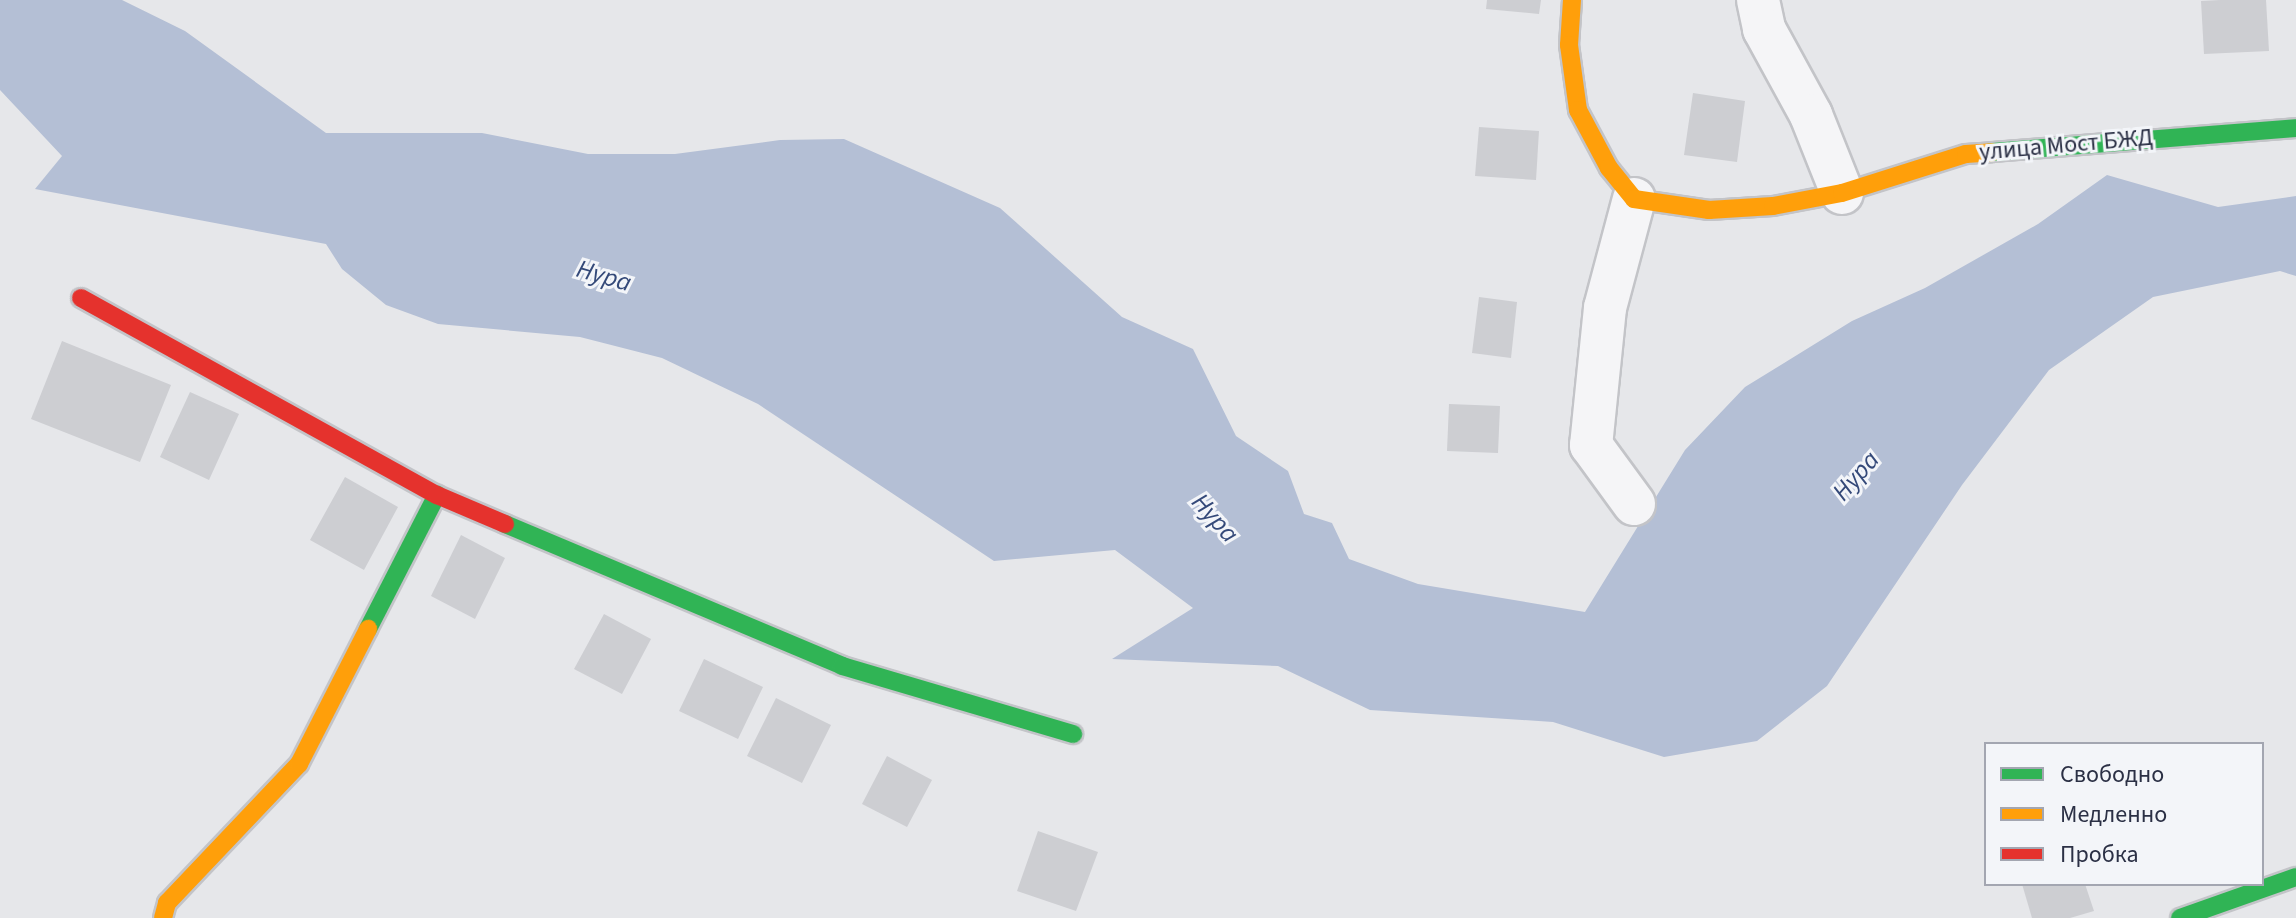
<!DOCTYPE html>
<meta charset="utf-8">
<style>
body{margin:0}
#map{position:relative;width:2296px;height:918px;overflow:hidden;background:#e6e7ea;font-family:"Source Sans 3",sans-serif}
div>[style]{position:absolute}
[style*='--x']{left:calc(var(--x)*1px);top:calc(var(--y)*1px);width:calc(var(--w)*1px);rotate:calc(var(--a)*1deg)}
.water>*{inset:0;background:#b4bfd5}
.building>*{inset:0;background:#cdced2}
.roads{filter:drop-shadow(2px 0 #c3c4c8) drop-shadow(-2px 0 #c3c4c8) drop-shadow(0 2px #c3c4c8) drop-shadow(0 -2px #c3c4c8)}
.street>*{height:42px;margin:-21px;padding:0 21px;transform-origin:21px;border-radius:21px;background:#f5f5f7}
.fast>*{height:18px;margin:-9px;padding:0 9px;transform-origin:9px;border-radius:9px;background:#30b455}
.slow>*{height:18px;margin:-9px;padding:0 9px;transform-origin:9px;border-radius:9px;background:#ff9f0a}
.jam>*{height:18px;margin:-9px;padding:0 9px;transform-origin:9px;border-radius:9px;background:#e5322d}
span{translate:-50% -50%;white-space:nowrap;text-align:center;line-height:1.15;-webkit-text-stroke:6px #f3f5f9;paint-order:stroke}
.street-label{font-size:24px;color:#2b3045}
.water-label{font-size:26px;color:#344979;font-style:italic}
.legend{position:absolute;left:1984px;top:742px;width:280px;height:144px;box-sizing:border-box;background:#f3f5f9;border:2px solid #a3a6b1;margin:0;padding:10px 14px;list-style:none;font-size:24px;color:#2b3045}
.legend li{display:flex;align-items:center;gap:16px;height:40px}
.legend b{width:40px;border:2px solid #a3a6b1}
</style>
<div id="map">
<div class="water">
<div style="clip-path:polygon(0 0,122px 0,185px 31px,326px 133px,482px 133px,588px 154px,675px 154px,780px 140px,844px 139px,1000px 208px,1122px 317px,1193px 349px,1236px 436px,1288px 471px,1304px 514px,1332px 523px,1349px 559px,1418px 584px,1585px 612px,1685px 450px,1745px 387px,1852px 321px,1925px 288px,2038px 224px,2107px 175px,2218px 207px,2296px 196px,2296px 276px,2280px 271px,2153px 297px,2049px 370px,1962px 485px,1827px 686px,1757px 741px,1664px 757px,1553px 722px,1370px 710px,1278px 666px,1112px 659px,1193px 608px,1115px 550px,994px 561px,758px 404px,662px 358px,580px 337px,438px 324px,386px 305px,342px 269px,326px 244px,35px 189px,62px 156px,0 90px)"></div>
</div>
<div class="building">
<div style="clip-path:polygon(1487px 0,1541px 0,1539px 14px,1486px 9px)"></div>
<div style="clip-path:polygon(2220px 0,2266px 0,2269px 51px,2204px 54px,2201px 1px)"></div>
<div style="clip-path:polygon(1693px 93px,1745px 101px,1737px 162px,1684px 155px)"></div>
<div style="clip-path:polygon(1479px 127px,1539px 131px,1536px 180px,1475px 176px)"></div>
<div style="clip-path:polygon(1479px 297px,1517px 302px,1511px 358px,1472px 353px)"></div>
<div style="clip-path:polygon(62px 341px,171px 385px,140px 462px,31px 419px)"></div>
<div style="clip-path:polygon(190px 392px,239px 414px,209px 480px,160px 457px)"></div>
<div style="clip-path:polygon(1449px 404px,1500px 406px,1498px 453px,1447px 451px)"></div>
<div style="clip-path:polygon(345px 477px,398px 507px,364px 570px,310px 540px)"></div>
<div style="clip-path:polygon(461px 535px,505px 558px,475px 619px,431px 596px)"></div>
<div style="clip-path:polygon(604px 614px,651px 639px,622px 694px,574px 669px)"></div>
<div style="clip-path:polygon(704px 659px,763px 687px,738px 739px,679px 711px)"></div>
<div style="clip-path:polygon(776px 698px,831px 725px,802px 783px,747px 756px)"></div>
<div style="clip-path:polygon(887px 756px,932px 780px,907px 827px,862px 804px)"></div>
<div style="clip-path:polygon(1038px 831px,1098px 852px,1076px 911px,1017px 891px)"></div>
<div style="clip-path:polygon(2022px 884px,2085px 884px,2094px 911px,2070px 918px,2032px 918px)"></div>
</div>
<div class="roads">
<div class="street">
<div style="--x:1758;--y:0;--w:30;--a:78"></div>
<div style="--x:1764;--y:29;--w:98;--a:61.3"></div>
<div style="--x:1811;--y:115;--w:84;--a:68.3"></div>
<div style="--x:1634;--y:199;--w:113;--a:104.9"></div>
<div style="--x:1605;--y:308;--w:138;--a:95.8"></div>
<div style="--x:1591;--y:445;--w:73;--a:53.9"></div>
</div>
<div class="fast">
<div style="--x:1992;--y:152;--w:305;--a:-4.5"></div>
<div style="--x:505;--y:524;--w:366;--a:22.8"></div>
<div style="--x:842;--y:666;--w:241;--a:16.4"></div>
<div style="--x:368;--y:629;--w:151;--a:-62.8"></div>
<div style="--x:2180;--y:918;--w:123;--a:-19.5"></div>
</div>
<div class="slow">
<div style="--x:1572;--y:0;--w:45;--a:93.8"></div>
<div style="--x:1569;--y:45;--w:66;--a:82.1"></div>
<div style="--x:1578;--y:110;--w:66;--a:61.9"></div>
<div style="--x:1609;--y:168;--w:40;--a:51"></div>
<div style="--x:1634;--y:199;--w:76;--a:8.3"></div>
<div style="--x:1709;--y:210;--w:64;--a:-3.6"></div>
<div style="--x:1773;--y:206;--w:70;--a:-10.7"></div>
<div style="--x:1842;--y:193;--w:130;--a:-17.5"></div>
<div style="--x:1966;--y:154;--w:26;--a:-4"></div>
<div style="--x:163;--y:918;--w:16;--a:-75"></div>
<div style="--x:167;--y:903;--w:192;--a:-46.5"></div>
<div style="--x:299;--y:764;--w:152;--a:-62.9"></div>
</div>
<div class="jam">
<div style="--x:81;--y:298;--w:407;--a:29"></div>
<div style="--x:437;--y:495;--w:74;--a:23.1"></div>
</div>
</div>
<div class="street-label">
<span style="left:2066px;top:145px;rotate:-5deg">улица Мост БЖД</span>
</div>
<div class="water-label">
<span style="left:604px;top:276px;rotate:16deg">Нура</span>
<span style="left:1856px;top:476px;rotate:-49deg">Нура</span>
<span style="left:1215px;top:518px;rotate:48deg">Нура</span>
</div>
<ul class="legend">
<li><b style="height:10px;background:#30b455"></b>Свободно</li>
<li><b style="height:10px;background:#ff9f0a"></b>Медленно</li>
<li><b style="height:10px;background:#e5322d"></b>Пробка</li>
</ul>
</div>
